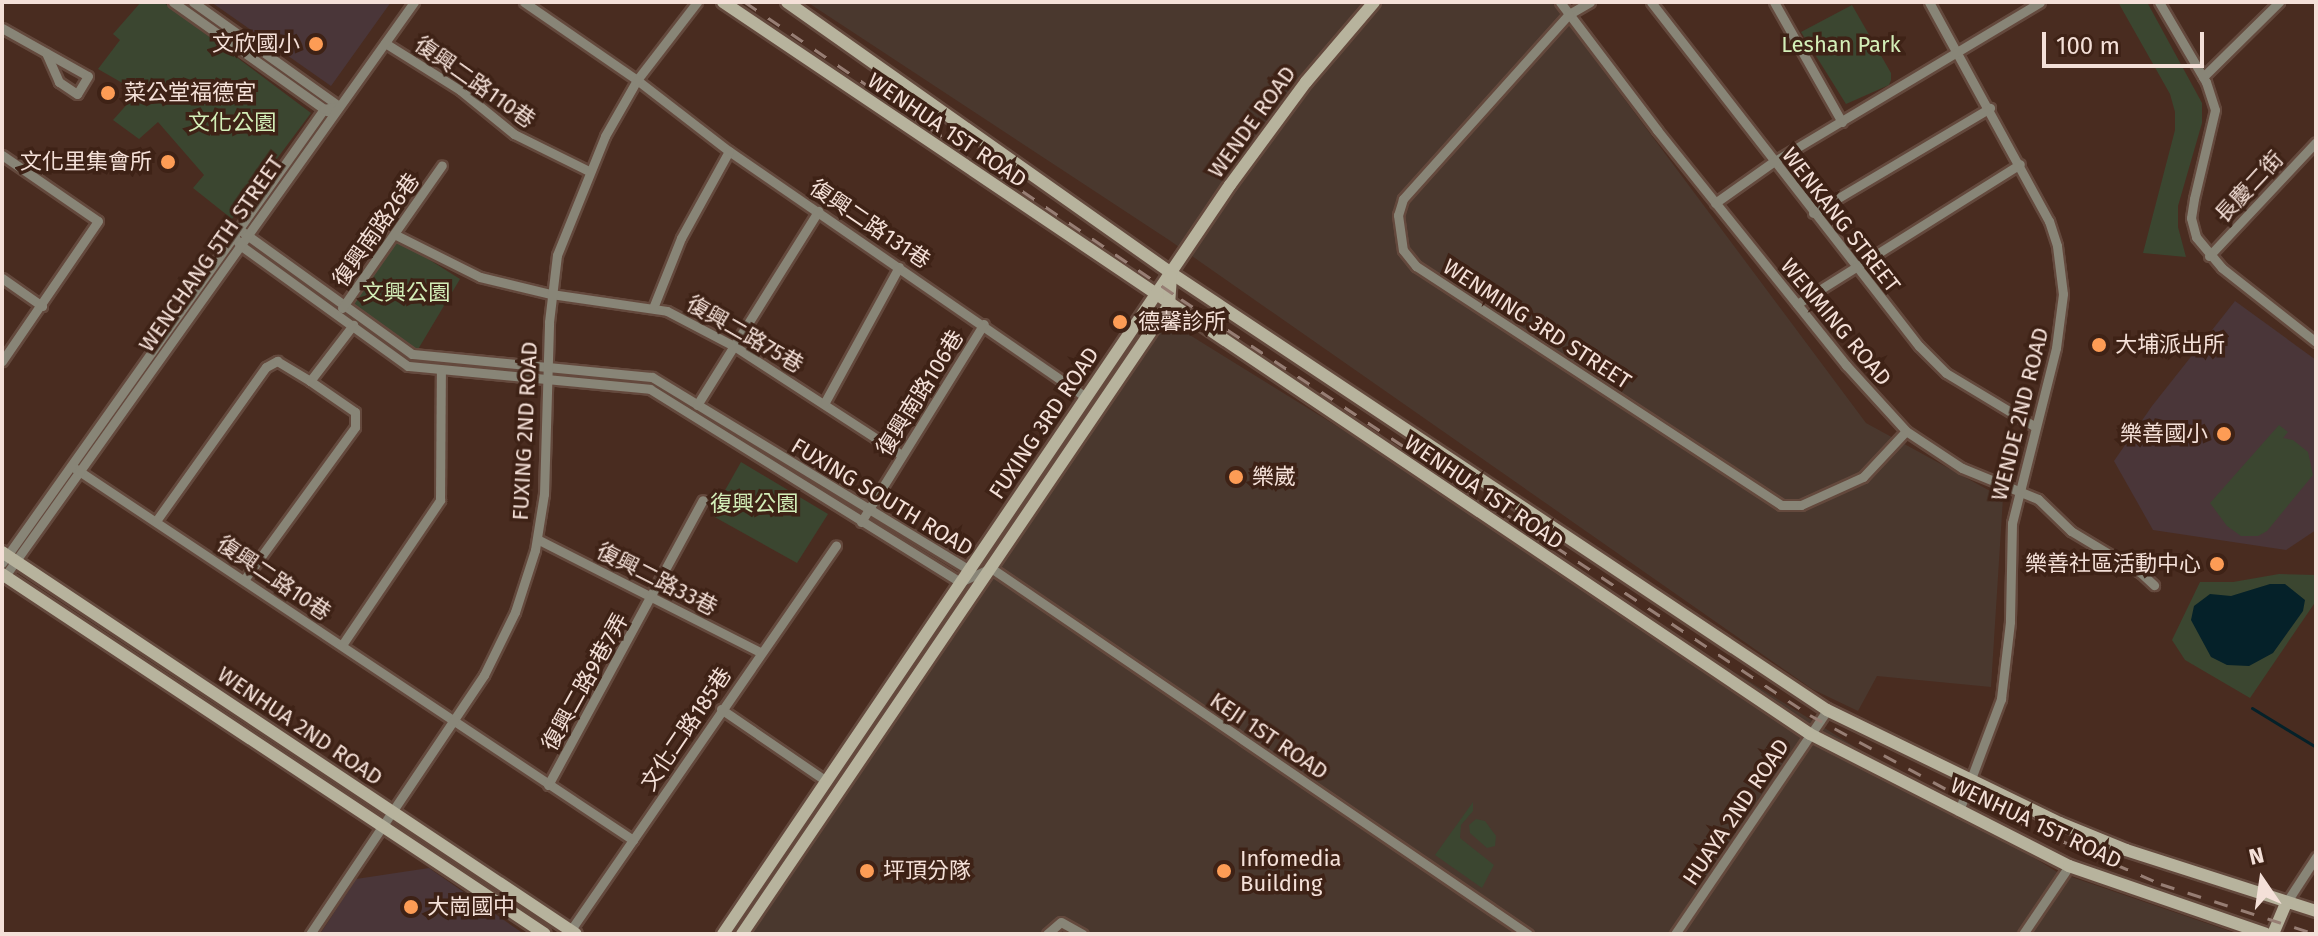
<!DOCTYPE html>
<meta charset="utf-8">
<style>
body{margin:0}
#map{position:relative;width:2318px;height:936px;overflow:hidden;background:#492c20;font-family:"Fira Sans","Noto Sans TC",sans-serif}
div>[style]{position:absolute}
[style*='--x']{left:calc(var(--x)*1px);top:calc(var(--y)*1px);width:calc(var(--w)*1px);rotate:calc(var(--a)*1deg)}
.industrial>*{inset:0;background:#4a382e}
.education>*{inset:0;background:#4a3639}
.green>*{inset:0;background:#3b4630}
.water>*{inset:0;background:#052129}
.stream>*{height:3px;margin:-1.5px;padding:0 1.5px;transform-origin:1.5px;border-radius:1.5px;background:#052129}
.roads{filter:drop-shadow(2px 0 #64493d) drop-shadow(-2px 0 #64493d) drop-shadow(0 2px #64493d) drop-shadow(0 -2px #64493d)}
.street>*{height:9px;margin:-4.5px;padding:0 4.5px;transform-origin:4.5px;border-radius:4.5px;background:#888577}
.secondary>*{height:12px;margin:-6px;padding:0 6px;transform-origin:6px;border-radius:6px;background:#b7b39d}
.rail>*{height:3px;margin-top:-1.5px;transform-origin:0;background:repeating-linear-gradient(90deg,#977e74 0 14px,transparent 0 28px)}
.dots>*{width:22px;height:22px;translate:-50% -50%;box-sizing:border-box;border:4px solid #3e2216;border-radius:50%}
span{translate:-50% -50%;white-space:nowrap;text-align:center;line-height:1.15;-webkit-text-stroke:7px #3e2216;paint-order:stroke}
.poi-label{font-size:22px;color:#f4e0d8}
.right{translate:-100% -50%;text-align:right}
.left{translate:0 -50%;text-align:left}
.park-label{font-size:22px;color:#d3eeb8}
.street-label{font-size:22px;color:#f4e0d8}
.frame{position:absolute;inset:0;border:4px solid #f4e0d8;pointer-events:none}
.north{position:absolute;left:2222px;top:840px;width:80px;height:80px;-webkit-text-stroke:6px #3e2216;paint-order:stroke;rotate:347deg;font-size:22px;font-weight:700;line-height:32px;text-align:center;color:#f4e0d8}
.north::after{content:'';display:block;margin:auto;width:28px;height:36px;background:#f4e0d8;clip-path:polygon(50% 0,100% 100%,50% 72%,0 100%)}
.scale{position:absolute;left:2042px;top:32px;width:162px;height:36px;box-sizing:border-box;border:4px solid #f4e0d8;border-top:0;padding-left:10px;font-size:24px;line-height:28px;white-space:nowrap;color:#f4e0d8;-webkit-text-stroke:6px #3e2216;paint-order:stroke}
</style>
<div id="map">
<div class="industrial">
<div style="clip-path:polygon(807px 2px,1552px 2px,1866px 423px,2003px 498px,1991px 687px,1877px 676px,1858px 711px,1812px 689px,1169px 240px)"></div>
<div style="clip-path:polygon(1151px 311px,2057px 872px,2238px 934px,727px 934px)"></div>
</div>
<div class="education">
<div style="clip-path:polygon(211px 2px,391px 2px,331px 86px)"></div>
<div style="clip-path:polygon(2235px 301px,2316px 360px,2316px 530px,2286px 550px,2153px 530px,2114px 461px,2152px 406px)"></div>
<div style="clip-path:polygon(429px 868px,524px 934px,320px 934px,356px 879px)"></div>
</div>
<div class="green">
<div style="clip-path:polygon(141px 2px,163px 2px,311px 113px,232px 219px,193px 188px,204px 175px,158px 122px,139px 139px,113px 120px,138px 92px,98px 69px,120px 40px,113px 34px)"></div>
<div style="clip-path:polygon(2118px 2px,2147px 2px,2202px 103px,2202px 123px,2178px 206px,2178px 227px,2186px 257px,2143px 253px,2175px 130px,2175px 112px,2170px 94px)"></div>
<div style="clip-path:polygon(1852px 5px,1891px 73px,1891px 80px,1889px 85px,1846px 104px,1801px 32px)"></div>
<div style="clip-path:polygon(398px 240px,460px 279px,417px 351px,351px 302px)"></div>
<div style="clip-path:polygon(2279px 425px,2288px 432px,2283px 438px,2293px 440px,2308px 452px,2313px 475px,2267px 531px,2258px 536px,2241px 536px,2227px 526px,2210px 503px)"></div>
<div style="clip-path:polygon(741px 462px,828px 514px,797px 563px,711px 515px)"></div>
<div style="clip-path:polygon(2279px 574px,2316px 575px,2316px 601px,2250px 698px,2185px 660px,2172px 640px,2200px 582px,2233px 582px)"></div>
<div style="clip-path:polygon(1473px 802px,1473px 811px,1461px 825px,1460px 838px,1494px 865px,1482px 888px,1435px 855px)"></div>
<div style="clip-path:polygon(1476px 819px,1485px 821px,1496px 836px,1495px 846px,1487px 848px,1470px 833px,1469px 825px)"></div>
</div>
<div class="water">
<div style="clip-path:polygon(2270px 584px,2285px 584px,2305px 600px,2303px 611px,2273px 653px,2249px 666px,2227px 665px,2211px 657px,2191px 620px,2194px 606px,2210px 594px,2231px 596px)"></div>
</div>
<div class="stream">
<div style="--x:2252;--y:708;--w:75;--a:31.4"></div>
</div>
<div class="roads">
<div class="street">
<div style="--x:173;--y:2;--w:189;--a:35.3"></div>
<div style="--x:193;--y:2;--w:179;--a:35.5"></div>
<div style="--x:524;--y:2;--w:137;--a:34.6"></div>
<div style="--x:637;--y:80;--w:116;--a:37.7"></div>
<div style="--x:729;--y:151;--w:431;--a:34.6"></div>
<div style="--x:1560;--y:2;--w:161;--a:52.8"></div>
<div style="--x:1657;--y:130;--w:302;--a:51.2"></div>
<div style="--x:1846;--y:365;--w:89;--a:47.7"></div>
<div style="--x:1906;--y:431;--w:67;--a:33.5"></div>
<div style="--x:1962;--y:468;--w:82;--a:22.2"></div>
<div style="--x:2038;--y:499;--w:46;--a:44.1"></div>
<div style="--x:2071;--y:531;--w:82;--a:31"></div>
<div style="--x:2141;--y:573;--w:18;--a:43"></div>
<div style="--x:1590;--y:2;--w:24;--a:150"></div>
<div style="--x:1569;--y:14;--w:249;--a:131.9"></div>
<div style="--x:1403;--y:199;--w:17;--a:107"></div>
<div style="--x:1398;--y:215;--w:35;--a:82"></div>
<div style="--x:1403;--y:250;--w:21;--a:51"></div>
<div style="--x:1416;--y:266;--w:436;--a:33.2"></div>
<div style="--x:1781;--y:505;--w:20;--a:0"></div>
<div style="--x:1801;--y:505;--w:68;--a:-24.3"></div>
<div style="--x:1863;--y:477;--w:63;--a:-46.9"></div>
<div style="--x:1651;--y:2;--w:436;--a:52.1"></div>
<div style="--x:1919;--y:346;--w:38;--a:45"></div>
<div style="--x:1946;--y:373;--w:103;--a:31.1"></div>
<div style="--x:1774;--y:2;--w:138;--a:60.5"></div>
<div style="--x:1929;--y:2;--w:250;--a:61.3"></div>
<div style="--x:2049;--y:221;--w:26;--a:72"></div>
<div style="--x:2057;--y:246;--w:48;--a:82.9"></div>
<div style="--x:2063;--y:294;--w:54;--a:97.4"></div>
<div style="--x:2056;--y:348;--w:180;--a:104.1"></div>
<div style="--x:2012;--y:523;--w:99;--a:91.2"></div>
<div style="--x:2010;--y:622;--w:78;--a:96.7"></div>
<div style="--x:2001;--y:699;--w:120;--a:110.6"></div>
<div style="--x:2159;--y:2;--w:93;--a:59.6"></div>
<div style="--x:2206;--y:82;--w:29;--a:72"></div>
<div style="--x:2215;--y:110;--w:91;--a:103.3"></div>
<div style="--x:2194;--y:199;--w:19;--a:99"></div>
<div style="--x:2191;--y:218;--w:20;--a:75"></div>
<div style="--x:2196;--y:237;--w:40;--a:50"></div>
<div style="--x:2222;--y:268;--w:120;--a:38.2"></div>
<div style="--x:2;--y:28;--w:98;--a:29.2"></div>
<div style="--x:88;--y:76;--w:21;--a:121"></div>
<div style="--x:77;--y:94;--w:22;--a:-146"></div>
<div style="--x:59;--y:82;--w:32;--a:-114"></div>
<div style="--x:385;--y:43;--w:89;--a:32.1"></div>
<div style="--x:460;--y:90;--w:70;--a:39.2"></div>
<div style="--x:514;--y:134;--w:84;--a:26.3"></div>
<div style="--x:2203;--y:77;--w:107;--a:-44.6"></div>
<div style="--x:2;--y:155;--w:116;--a:34.5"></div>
<div style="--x:98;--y:221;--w:170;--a:124.4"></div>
<div style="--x:1715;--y:203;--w:71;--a:-35.3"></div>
<div style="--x:1773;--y:162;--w:311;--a:-30.9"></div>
<div style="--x:1813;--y:213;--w:206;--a:-30.7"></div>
<div style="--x:240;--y:230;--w:212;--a:35.8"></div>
<div style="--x:412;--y:354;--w:241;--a:5.5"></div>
<div style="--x:652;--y:377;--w:373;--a:31.3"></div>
<div style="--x:231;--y:232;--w:16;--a:55"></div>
<div style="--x:240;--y:245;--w:207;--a:35.8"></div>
<div style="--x:408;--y:366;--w:243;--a:5.4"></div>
<div style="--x:650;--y:389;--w:365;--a:31.9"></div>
<div style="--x:960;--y:582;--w:34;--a:-24"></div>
<div style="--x:396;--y:235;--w:94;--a:26.6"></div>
<div style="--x:480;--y:277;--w:73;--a:13.5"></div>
<div style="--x:551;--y:294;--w:117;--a:8.3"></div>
<div style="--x:667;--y:311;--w:76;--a:27.6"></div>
<div style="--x:734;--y:346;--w:200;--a:33"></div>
<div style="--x:2209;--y:256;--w:156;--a:-46.8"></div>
<div style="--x:2;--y:278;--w:49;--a:35"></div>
<div style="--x:1797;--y:304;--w:263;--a:-32.1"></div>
<div style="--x:342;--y:308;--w:174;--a:-55"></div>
<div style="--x:653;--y:308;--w:75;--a:-68.2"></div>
<div style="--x:681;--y:238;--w:99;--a:-61.1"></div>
<div style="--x:825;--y:402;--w:154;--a:-61.3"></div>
<div style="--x:697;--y:405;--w:229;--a:-58"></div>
<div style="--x:73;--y:467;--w:673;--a:33.67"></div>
<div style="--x:156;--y:521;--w:189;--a:-54.5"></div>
<div style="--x:266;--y:367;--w:13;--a:-29"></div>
<div style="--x:277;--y:361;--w:39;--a:31"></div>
<div style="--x:310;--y:381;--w:71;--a:-52.5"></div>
<div style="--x:861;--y:522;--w:233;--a:-58.2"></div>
<div style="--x:537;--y:539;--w:250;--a:26.9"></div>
<div style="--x:2;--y:563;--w:557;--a:-54.65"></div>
<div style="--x:324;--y:109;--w:15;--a:-11"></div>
<div style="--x:991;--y:568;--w:650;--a:34.28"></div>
<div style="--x:5;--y:576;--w:705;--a:-54.53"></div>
<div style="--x:244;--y:580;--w:189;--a:-54"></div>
<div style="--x:355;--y:427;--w:15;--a:-90"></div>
<div style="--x:355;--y:412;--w:55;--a:-145.4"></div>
<div style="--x:342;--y:645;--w:175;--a:-55.9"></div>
<div style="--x:440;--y:500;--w:129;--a:-89.6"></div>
<div style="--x:721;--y:709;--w:127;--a:34.4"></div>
<div style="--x:548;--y:785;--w:324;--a:-61.5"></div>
<div style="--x:2286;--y:903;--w:55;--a:-56.9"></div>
<div style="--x:310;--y:934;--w:312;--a:-56.1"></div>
<div style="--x:484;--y:675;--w:70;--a:-63.8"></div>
<div style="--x:515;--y:612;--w:65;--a:-72.1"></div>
<div style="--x:535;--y:550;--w:57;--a:-80.9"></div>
<div style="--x:544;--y:494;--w:172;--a:-88.3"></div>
<div style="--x:549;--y:322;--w:67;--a:-83.2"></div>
<div style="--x:557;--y:255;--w:128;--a:-68"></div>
<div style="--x:605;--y:136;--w:64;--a:-60.3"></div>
<div style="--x:637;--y:80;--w:98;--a:-52.4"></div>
<div style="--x:568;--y:934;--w:472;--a:-55.4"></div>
<div style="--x:1047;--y:934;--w:18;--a:-41"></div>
<div style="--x:1061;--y:922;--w:25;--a:29"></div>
<div style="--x:1675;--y:934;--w:271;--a:-55.8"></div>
<div style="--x:2023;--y:934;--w:82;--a:-55.9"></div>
</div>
<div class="secondary">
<div style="--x:723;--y:2;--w:1310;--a:33.96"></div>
<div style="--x:1810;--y:734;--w:291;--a:27"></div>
<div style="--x:2069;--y:866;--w:208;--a:19"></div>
<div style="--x:787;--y:2;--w:470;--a:35.2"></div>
<div style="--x:1171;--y:273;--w:788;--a:33.67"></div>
<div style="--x:1827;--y:710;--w:259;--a:25.9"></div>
<div style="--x:2060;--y:823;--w:71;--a:22.2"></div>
<div style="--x:2126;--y:850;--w:200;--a:17.8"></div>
<div style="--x:2;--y:552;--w:689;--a:33.64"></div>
<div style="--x:2;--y:574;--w:651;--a:33.54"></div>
<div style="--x:723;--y:934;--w:904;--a:-55.91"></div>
<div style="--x:1230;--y:185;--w:128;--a:-53.6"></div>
<div style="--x:1306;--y:82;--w:105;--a:-49.6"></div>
<div style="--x:742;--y:934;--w:760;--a:-55.83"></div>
<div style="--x:1169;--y:305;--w:28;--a:-86"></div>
<div style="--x:2273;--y:934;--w:34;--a:-67"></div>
</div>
</div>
<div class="rail">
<div style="--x:745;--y:2;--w:528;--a:34.26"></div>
<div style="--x:1181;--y:299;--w:754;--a:33.48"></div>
<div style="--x:1810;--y:715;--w:172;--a:28.5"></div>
<div style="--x:1961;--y:797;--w:218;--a:23.5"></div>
<div style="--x:2161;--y:884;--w:163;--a:17.9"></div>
</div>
<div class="dots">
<div style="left:316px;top:44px;background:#fd9c55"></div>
<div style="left:108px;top:93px;background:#fd9c55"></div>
<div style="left:168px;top:162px;background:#fd9c55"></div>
<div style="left:1120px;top:322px;background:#fd9c55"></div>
<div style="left:2099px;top:345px;background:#fd9c55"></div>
<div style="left:2224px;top:434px;background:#fd9c55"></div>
<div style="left:1236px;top:477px;background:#fd9c55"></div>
<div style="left:2217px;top:564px;background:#fd9c55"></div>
<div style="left:867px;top:871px;background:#fd9c55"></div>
<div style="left:1224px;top:871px;background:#fd9c55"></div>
<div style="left:411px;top:907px;background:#fd9c55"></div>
</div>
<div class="poi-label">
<span class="right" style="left:300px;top:44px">文欣國小</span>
<span class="left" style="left:124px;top:93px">菜公堂福德宮</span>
<span class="right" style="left:152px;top:162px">文化里集會所</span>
<span class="left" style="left:1138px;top:322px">德馨診所</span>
<span class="left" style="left:2115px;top:345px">大埔派出所</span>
<span class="right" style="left:2208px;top:434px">樂善國小</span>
<span class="left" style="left:1252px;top:477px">樂崴</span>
<span class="right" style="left:2201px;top:564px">樂善社區活動中心</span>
<span class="left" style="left:1240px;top:871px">Infomedia<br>Building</span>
<span class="left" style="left:883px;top:871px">坪頂分隊</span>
<span class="left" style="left:427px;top:907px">大崗國中</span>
</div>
<div class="park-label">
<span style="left:1841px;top:45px">Leshan Park</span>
<span style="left:232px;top:123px">文化公園</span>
<span style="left:406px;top:293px">文興公園</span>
<span style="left:754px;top:504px">復興公園</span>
</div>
<div class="street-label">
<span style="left:475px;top:82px;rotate:35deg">復興二路110巷</span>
<span style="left:1252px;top:122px;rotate:-54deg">WENDE ROAD</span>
<span style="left:947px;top:130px;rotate:34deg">WENHUA 1ST ROAD</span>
<span style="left:2249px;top:187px;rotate:-47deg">長慶二街</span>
<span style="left:1841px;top:220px;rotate:52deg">WENKANG STREET</span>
<span style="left:870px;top:224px;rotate:34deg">復興二路131巷</span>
<span style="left:376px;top:230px;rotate:-55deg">復興南路26巷</span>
<span style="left:211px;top:254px;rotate:-55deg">WENCHANG 5TH STREET</span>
<span style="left:1836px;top:322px;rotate:50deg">WENMING ROAD</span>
<span style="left:1537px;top:324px;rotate:33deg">WENMING 3RD STREET</span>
<span style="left:745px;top:334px;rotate:30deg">復興二路75巷</span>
<span style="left:920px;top:393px;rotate:-58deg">復興南路106巷</span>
<span style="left:2020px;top:414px;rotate:-76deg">WENDE 2ND ROAD</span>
<span style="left:1044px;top:423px;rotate:-56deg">FUXING 3RD ROAD</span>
<span style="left:525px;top:431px;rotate:-87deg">FUXING 2ND ROAD</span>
<span style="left:1484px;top:492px;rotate:34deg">WENHUA 1ST ROAD</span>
<span style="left:882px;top:497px;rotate:31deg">FUXING SOUTH ROAD</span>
<span style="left:274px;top:578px;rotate:34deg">復興二路10巷</span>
<span style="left:657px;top:579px;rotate:27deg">復興二路33巷</span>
<span style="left:585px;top:682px;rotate:-61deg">復興二路9巷7弄</span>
<span style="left:300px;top:726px;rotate:34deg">WENHUA 2ND ROAD</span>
<span style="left:686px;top:729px;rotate:-56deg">文化二路185巷</span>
<span style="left:1269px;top:736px;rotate:34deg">KEJI 1ST ROAD</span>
<span style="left:1736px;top:812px;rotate:-56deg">HUAYA 2ND ROAD</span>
<span style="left:2036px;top:823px;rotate:25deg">WENHUA 1ST ROAD</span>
</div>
<div class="frame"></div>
<div class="north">N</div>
<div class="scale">100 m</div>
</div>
